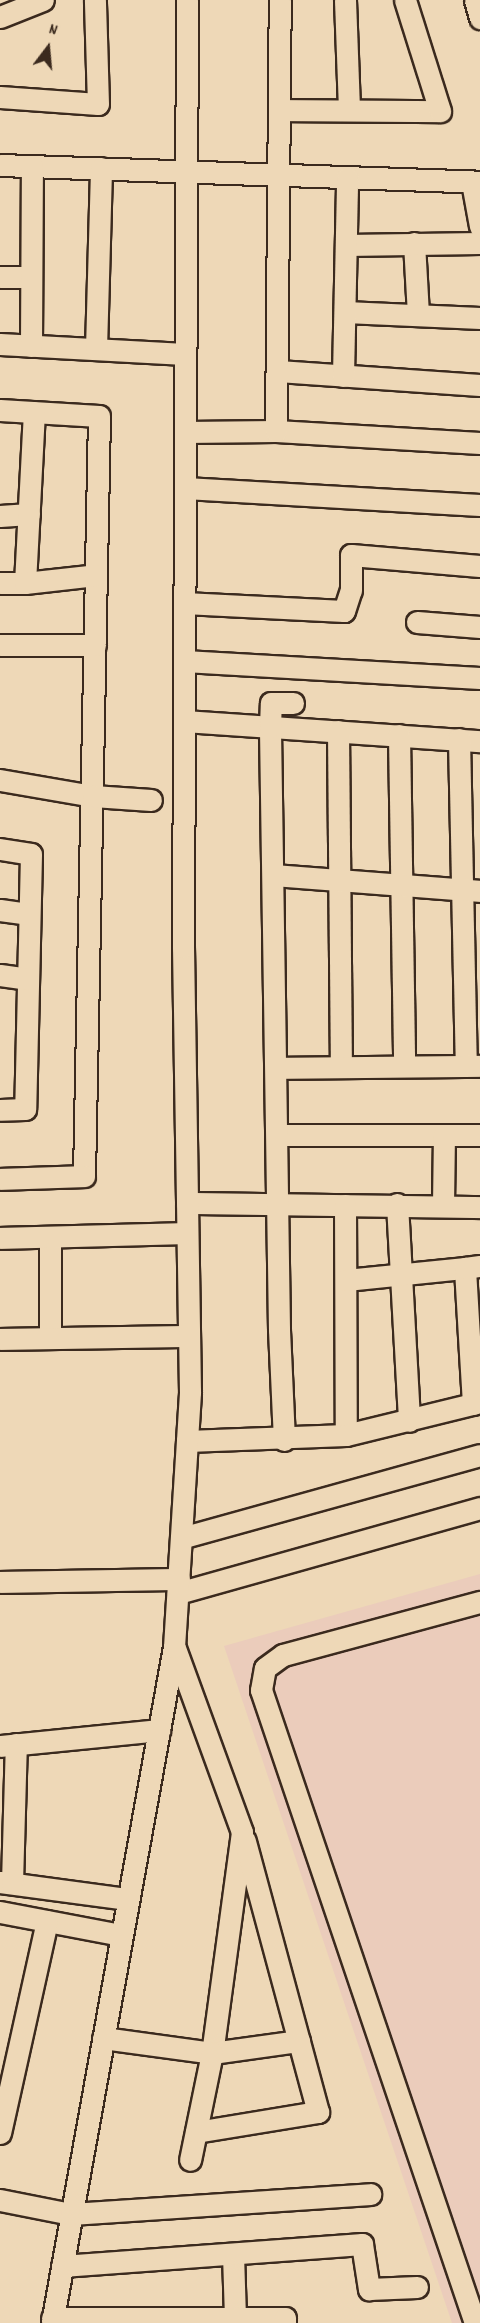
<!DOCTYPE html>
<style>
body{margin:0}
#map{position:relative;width:480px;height:2323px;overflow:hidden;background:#eed8b7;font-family:Dekko,sans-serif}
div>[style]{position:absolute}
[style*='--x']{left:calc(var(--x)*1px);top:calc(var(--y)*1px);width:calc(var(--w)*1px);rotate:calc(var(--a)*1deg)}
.built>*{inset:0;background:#ebccbb}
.roads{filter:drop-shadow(2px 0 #3b2a1e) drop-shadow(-2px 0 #3b2a1e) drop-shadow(0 2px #3b2a1e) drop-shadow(0 -2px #3b2a1e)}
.minor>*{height:21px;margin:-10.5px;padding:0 10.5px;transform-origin:10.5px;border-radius:10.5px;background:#eed8b7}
span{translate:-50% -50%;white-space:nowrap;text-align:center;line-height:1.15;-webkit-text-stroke:4.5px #eed8b7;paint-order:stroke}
.north{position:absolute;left:18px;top:18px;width:60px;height:60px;-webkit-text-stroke:4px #eed8b7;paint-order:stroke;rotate:16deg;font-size:16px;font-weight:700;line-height:24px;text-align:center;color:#3b2a1e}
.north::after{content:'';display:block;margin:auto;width:21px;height:27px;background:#3b2a1e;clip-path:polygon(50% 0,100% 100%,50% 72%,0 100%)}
</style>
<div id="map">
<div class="built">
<div style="clip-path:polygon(480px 1574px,480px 2323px,452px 2323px,224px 1646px)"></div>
</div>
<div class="roads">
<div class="minor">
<div style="--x:345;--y:0;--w:110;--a:87.9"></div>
<div style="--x:475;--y:0;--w:19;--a:74"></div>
<div style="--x:0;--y:17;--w:46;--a:-21.6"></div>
<div style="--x:0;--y:97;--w:98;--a:4.1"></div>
<div style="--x:98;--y:104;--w:104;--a:-91.7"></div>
<div style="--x:280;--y:110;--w:160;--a:0.4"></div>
<div style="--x:440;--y:111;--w:116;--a:-107.5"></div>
<div style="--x:0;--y:165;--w:480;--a:2"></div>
<div style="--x:472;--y:182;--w:45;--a:79.7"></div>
<div style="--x:414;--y:243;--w:72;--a:86.8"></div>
<div style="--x:346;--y:245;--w:134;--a:-0.9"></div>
<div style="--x:0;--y:277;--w:31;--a:0"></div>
<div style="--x:345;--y:312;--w:135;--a:2.5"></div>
<div style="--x:0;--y:344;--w:185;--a:3.1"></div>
<div style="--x:31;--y:346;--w:180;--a:-89.7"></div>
<div style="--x:96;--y:349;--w:181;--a:-88.4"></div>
<div style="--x:278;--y:371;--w:202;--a:4"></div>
<div style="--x:343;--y:376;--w:198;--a:-88.8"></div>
<div style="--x:0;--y:410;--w:99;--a:3.5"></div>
<div style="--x:99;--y:416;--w:760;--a:91.13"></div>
<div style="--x:84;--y:1176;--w:84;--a:178"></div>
<div style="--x:276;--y:431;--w:204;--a:3.4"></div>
<div style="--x:185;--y:432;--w:91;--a:-0.6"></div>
<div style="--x:276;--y:431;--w:431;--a:-89.5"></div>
<div style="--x:185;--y:488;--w:295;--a:3.3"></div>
<div style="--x:0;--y:516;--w:29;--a:-4"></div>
<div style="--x:0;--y:583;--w:25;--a:0"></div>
<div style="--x:25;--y:583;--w:171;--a:-87"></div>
<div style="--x:25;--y:583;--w:71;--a:-6.4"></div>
<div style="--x:184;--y:603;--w:160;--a:2.9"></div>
<div style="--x:344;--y:611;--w:22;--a:-72"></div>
<div style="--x:351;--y:590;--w:35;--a:-90"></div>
<div style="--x:351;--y:555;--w:129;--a:4.9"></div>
<div style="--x:417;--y:622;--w:63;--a:4.5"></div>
<div style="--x:0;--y:645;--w:95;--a:0"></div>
<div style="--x:184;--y:661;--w:296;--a:3.3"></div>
<div style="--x:184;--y:721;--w:297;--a:3.9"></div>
<div style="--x:338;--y:731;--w:334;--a:89.5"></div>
<div style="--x:399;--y:735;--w:330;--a:89.1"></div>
<div style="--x:459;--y:739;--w:326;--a:88.8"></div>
<div style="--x:0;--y:780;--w:94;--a:9.8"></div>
<div style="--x:93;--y:796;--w:58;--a:3.9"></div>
<div style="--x:0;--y:849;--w:31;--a:9"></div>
<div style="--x:31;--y:854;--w:255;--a:91.3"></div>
<div style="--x:25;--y:1109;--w:25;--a:178"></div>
<div style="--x:274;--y:875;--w:207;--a:4.4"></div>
<div style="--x:0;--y:910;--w:28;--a:8"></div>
<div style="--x:0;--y:975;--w:27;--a:8"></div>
<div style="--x:276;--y:1068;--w:203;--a:-0.6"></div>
<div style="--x:277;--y:1135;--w:203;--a:0"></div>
<div style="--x:187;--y:1203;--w:293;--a:0.8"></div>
<div style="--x:397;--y:1204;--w:217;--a:86.8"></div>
<div style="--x:345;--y:1205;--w:230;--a:89.8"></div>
<div style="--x:443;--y:1205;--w:70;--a:-89.2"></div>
<div style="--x:50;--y:1237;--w:99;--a:90"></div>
<div style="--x:0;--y:1238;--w:187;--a:-1.5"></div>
<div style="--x:346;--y:1280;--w:120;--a:-5.8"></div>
<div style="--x:0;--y:1339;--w:189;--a:-0.9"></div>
<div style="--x:473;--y:1404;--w:136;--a:-93.4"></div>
<div style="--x:465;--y:1268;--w:15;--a:-8"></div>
<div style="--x:284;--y:1440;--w:111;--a:-92.6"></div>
<div style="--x:279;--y:1329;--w:602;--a:-90.86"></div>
<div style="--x:270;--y:727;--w:24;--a:-88"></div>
<div style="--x:271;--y:703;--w:22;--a:0"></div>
<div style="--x:187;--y:1441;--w:159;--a:-2.2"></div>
<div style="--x:346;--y:1435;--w:138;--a:-13.8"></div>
<div style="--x:181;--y:1538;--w:310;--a:-15.5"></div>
<div style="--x:0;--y:1582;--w:179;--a:-1"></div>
<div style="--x:178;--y:1593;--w:314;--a:-15.7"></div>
<div style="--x:175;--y:1648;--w:196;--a:70"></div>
<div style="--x:242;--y:1832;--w:223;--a:97.7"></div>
<div style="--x:212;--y:2053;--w:88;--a:-7.9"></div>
<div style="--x:0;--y:1746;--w:160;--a:-5.7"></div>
<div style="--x:0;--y:1882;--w:129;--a:7.6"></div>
<div style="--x:12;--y:1883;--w:139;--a:-88.4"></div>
<div style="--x:0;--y:1912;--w:123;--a:10.8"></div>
<div style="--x:103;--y:2038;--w:110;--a:7.8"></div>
<div style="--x:212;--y:2053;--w:109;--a:101.6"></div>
<div style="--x:196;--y:2132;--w:124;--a:-9.3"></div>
<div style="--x:318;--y:2112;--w:281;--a:-105.1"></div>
<div style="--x:0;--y:2133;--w:217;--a:-77.5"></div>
<div style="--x:0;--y:2200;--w:72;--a:11.2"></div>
<div style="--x:71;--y:2214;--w:300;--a:-3.8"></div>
<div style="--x:233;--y:2254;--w:64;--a:88.2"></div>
<div style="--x:62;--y:2266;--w:301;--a:-4.2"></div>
<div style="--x:362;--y:2244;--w:46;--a:81.2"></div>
<div style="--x:369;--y:2289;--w:48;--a:-2.4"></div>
<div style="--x:52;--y:2318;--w:233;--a:0"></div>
<div style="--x:285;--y:2318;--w:5;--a:90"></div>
<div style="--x:52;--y:2323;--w:687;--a:-79.77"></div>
<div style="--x:174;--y:1647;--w:256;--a:-86.4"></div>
<div style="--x:190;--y:1392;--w:445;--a:-90.9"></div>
<div style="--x:183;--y:947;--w:947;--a:-89.76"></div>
<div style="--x:475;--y:2323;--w:668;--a:-108.68"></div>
<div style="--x:261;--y:1690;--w:22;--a:-80"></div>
<div style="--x:265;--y:1668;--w:22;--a:-36"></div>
<div style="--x:283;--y:1655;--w:204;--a:-15.1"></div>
</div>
</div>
<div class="north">N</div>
</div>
